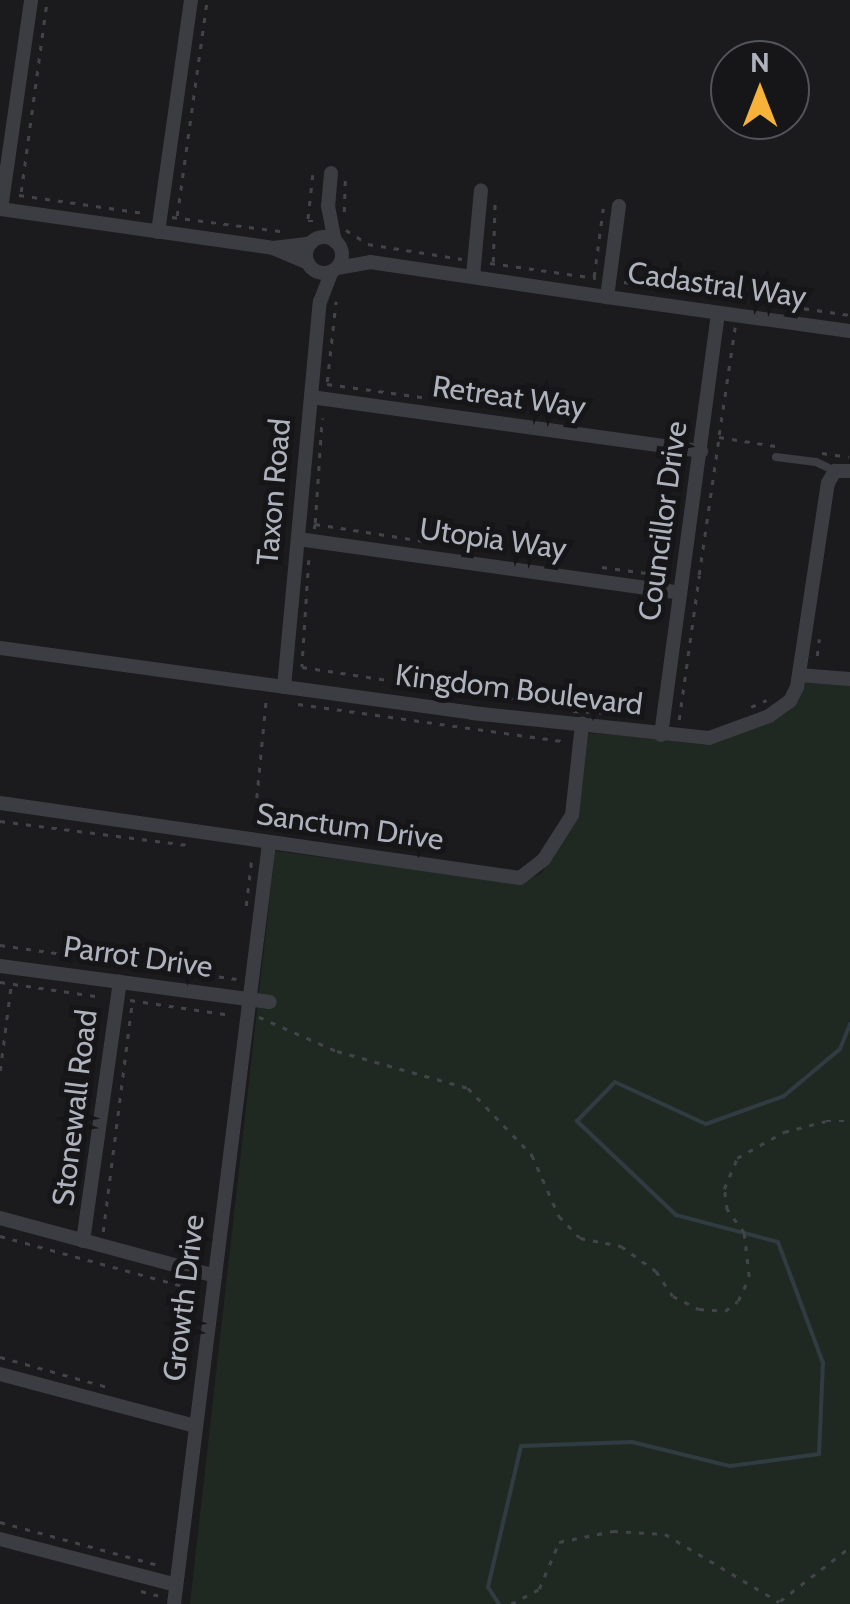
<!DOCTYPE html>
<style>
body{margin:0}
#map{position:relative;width:850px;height:1604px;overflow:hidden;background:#1b1b1d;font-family:Cabin,sans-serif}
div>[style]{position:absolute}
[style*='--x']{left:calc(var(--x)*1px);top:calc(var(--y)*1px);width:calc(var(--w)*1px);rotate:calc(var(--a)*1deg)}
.green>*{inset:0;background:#202921}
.stream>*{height:4px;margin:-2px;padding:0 2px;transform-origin:2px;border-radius:2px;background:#303b42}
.path>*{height:2.5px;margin-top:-1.25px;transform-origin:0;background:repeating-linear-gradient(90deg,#424449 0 5px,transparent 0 13px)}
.lane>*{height:8px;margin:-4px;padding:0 4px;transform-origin:4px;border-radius:4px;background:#3c3d42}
.street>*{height:14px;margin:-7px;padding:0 7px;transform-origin:7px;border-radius:7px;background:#3c3d42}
.street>.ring{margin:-7px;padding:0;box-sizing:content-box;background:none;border:14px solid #3c3d42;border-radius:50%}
span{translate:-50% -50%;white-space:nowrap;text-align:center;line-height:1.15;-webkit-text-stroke:10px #161618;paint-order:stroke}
.street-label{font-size:30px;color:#adb2bd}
.north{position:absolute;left:710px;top:40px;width:100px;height:100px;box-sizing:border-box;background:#161618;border:2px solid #52545a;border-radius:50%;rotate:0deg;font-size:28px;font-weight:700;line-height:40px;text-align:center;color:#adb2bd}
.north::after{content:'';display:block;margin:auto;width:35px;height:45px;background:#f7b239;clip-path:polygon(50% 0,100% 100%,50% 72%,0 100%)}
</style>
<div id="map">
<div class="green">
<div style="clip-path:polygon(802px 679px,850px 683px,850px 1604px,190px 1604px,275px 851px,520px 883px,542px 873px,573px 818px,585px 733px,710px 742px,771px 719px)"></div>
</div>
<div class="stream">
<div style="--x:499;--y:1604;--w:20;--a:-123"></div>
<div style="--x:488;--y:1587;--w:145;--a:-76.8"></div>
<div style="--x:521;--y:1446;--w:111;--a:-2.1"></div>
<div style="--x:632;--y:1442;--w:101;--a:13.8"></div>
<div style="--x:730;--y:1466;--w:90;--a:-7.7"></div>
<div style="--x:819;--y:1454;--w:91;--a:-87.5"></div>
<div style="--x:823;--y:1363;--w:129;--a:-110.4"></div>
<div style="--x:778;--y:1242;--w:106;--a:-165.2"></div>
<div style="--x:676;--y:1215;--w:137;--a:-136.5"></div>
<div style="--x:577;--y:1121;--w:54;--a:-45.7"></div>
<div style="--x:615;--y:1082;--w:100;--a:24.8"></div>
<div style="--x:706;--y:1124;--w:83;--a:-19.7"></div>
<div style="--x:784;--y:1096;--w:73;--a:-40"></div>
<div style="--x:840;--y:1049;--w:27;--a:-68"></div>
</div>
<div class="path">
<div style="--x:313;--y:175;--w:46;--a:96.2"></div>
<div style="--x:308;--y:221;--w:7;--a:0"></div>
<div style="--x:21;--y:192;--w:194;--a:-82.3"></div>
<div style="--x:19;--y:195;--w:126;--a:8.2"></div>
<div style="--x:344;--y:212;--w:34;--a:-88"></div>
<div style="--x:177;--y:216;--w:218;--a:-82.1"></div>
<div style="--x:172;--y:217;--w:117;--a:7.4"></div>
<div style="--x:346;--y:230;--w:26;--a:32"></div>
<div style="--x:368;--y:244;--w:95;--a:9.1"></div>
<div style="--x:493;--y:262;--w:65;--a:-88.2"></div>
<div style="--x:490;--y:263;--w:107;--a:8.1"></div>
<div style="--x:594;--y:277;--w:69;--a:-82.5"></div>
<div style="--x:624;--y:282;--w:228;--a:8.3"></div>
<div style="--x:327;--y:382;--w:81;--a:-83.7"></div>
<div style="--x:327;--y:384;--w:132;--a:7.8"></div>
<div style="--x:719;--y:435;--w:109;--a:-81.6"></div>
<div style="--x:822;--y:453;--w:27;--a:8"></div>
<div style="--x:315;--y:523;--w:105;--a:-86.2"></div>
<div style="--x:314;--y:529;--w:5;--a:-79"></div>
<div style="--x:315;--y:524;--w:162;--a:8.9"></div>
<div style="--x:309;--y:560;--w:107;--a:93.7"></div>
<div style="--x:302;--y:667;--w:273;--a:8.6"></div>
<div style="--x:602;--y:567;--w:67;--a:7.8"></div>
<div style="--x:699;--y:575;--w:139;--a:-81.8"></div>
<div style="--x:719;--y:437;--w:57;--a:9.1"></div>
<div style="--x:817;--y:656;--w:17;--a:-83"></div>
<div style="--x:298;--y:704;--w:272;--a:8"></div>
<div style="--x:751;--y:707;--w:17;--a:-24"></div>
<div style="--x:573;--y:711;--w:39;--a:3"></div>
<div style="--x:679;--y:720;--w:146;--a:-82.1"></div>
<div style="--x:0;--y:821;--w:189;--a:7.3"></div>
<div style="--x:254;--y:824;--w:126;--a:-84.5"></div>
<div style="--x:246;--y:906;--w:51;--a:-83.3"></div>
<div style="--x:0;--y:945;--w:239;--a:8.2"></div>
<div style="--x:0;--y:982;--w:103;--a:8.4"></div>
<div style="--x:130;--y:1000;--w:102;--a:8.4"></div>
<div style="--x:259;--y:1017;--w:85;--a:23.6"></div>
<div style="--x:337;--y:1051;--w:136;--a:15.8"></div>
<div style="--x:468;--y:1088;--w:93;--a:46.3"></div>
<div style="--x:532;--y:1155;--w:67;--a:66.1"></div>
<div style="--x:559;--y:1216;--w:30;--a:46"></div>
<div style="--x:580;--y:1238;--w:42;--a:11"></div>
<div style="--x:621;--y:1246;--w:43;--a:35.5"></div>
<div style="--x:656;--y:1271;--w:30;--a:56"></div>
<div style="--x:673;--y:1296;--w:29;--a:27"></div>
<div style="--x:699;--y:1309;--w:26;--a:4"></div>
<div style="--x:725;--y:1311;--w:16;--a:-38"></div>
<div style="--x:738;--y:1301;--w:26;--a:-65"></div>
<div style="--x:749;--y:1277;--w:44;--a:-96.5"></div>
<div style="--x:744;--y:1233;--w:29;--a:-126"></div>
<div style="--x:727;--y:1210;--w:21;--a:-98"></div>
<div style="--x:724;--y:1189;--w:34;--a:-67"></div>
<div style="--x:737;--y:1158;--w:54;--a:-29"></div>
<div style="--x:784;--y:1132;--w:43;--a:-14.7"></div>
<div style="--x:826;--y:1121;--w:24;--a:0"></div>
<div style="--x:0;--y:1071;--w:87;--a:-82.7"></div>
<div style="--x:103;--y:1232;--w:232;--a:-82.8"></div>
<div style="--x:0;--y:1236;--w:208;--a:15.3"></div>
<div style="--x:0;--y:1357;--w:115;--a:15.6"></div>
<div style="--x:0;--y:1522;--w:164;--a:15.2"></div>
<div style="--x:141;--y:1591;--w:20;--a:15"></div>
<div style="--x:780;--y:1601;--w:88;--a:-37.6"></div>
<div style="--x:511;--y:1604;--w:32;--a:-28"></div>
<div style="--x:539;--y:1589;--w:51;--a:-66.9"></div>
<div style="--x:559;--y:1542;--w:55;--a:-11.5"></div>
<div style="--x:613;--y:1531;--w:52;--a:3.3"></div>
<div style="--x:665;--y:1534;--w:133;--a:30.8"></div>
</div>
<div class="lane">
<div style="--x:776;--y:457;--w:40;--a:7.1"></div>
<div style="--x:816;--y:462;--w:21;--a:25"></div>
</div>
<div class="street">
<div style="--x:331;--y:173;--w:33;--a:95"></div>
<div style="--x:328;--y:206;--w:36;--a:79"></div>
<div style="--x:619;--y:206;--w:92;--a:97.5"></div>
<div style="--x:607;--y:297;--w:245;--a:8"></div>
<div style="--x:0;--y:209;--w:276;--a:8.1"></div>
<div style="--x:273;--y:248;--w:38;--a:-7"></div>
<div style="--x:1;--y:209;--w:211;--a:-81.8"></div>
<div style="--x:158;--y:232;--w:234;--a:-81.9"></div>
<div class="ring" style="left:306px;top:237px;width:22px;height:22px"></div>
<div style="--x:273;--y:248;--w:38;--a:23"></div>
<div style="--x:337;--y:268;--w:34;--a:-10"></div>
<div style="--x:370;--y:262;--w:240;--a:8.4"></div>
<div style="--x:473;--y:276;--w:86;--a:-84.7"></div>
<div style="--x:311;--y:397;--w:394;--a:7.9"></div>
<div style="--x:298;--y:539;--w:386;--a:8"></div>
<div style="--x:0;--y:648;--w:476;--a:7.8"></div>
<div style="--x:472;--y:713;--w:238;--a:6"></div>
<div style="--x:709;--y:738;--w:64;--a:-20.1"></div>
<div style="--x:769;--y:716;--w:26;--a:-36"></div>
<div style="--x:790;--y:701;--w:16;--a:-63"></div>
<div style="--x:797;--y:687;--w:206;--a:-81.4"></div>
<div style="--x:828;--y:483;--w:14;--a:-60"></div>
<div style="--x:835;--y:471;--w:15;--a:0"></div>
<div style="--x:799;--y:675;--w:51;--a:4.5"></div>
<div style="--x:284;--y:687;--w:387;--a:-84.7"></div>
<div style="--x:320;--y:302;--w:33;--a:-69"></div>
<div style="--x:661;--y:735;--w:425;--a:-82.3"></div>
<div style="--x:0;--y:803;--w:525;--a:8.21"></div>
<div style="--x:520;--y:878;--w:31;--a:-38"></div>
<div style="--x:544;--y:859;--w:52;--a:-57.5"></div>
<div style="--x:572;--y:815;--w:92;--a:-83.7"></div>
<div style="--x:0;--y:966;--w:272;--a:7.6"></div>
<div style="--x:0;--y:1218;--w:223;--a:15.1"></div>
<div style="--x:83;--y:1241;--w:262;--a:-81.9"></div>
<div style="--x:0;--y:1374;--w:203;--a:14.9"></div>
<div style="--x:0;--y:1539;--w:182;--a:14.6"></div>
<div style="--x:174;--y:1604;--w:767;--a:-82.88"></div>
</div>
<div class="street-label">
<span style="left:717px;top:285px;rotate:8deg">Cadastral Way</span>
<span style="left:509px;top:397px;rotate:8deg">Retreat Way</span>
<span style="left:274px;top:492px;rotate:-85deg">Taxon Road</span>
<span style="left:663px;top:521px;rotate:-82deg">Councillor Drive</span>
<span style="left:493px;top:539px;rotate:8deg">Utopia Way</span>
<span style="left:519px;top:690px;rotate:7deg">Kingdom Boulevard</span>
<span style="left:350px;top:827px;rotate:8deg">Sanctum Drive</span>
<span style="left:138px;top:957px;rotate:8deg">Parrot Drive</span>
<span style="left:75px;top:1108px;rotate:-83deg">Stonewall Road</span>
<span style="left:184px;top:1298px;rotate:-83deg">Growth Drive</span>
</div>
<div class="north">N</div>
</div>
